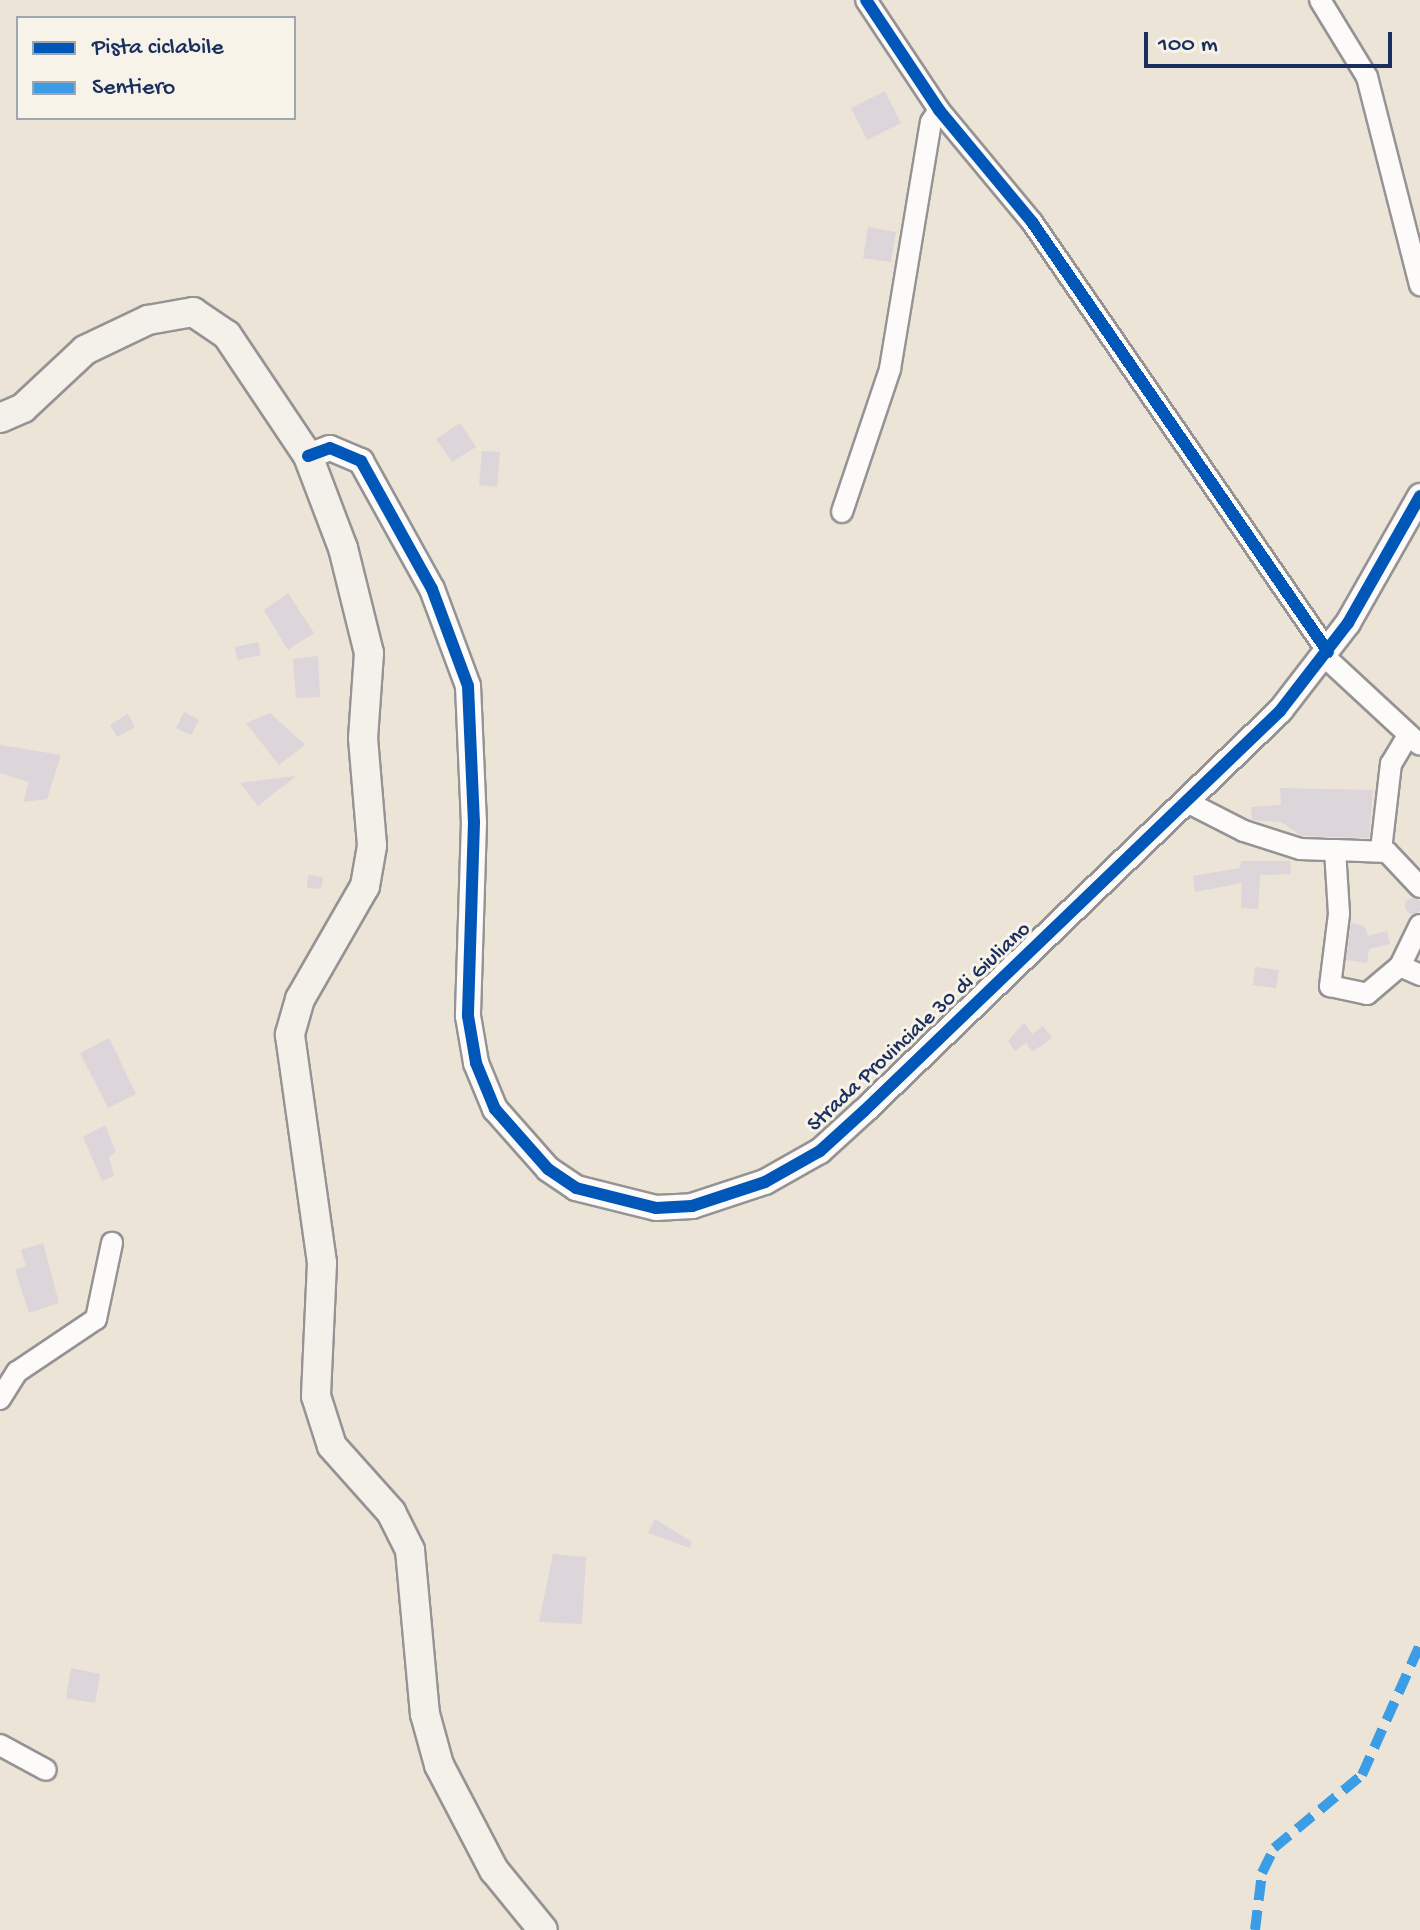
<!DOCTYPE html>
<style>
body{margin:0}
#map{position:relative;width:1420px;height:1930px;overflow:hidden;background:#ece4d7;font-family:"Gochi Hand",sans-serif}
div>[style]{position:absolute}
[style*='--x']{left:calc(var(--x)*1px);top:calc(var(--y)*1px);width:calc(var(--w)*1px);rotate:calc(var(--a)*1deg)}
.building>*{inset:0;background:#dcd5da}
.round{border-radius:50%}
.roads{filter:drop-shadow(2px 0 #959394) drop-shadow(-2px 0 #959394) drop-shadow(0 2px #959394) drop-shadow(0 -2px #959394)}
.minor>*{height:20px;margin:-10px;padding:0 10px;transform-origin:10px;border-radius:10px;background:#fcfbf9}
.tertiary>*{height:24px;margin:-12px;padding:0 12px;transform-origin:12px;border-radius:12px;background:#fcfbf9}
.secondary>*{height:28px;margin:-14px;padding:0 14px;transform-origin:14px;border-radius:14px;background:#f4f1eb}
.quiet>*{height:10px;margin-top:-5px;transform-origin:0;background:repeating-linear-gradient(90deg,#3b9de6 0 20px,transparent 0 30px)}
.cycleway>*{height:12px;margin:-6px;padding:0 6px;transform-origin:6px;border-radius:6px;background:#0057b8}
span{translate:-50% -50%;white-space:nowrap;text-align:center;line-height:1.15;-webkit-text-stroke:6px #f7f3e8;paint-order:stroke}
.street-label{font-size:22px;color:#1b2f5e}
.legend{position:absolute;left:16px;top:16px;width:280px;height:104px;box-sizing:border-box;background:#f7f3e8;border:2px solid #9fa5b1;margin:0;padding:10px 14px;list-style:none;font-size:24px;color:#1b2f5e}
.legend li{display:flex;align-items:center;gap:16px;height:40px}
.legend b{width:40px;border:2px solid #9fa5b1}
.scale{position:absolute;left:1144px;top:32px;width:248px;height:36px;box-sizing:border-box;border:4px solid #1b2f5e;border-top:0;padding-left:10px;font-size:24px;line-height:28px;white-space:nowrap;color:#1b2f5e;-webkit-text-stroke:6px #f7f3e8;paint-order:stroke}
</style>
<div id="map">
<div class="building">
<div style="clip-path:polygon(885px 91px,901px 123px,867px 140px,851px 108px)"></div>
<div style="clip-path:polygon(868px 227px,896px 232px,891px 262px,863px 258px)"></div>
<div style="clip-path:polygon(460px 423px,476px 447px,452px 462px,436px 439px)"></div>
<div style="clip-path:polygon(482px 451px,500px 452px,497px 487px,479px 485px)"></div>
<div style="clip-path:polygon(288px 593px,314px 633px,288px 650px,264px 610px)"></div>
<div style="clip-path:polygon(258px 642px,261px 655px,237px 660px,235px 647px)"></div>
<div style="clip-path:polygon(318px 656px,320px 697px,296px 698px,293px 659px)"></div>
<div style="clip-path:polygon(184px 712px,199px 720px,191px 735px,176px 728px)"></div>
<div style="clip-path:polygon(270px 713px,305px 745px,279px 765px,246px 723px)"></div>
<div style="clip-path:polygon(128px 714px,135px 727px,117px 737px,110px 725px)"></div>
<div style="clip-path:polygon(0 745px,61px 755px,47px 799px,23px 802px,29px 782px,0 773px)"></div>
<div style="clip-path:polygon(296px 776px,258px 806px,240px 783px)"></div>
<div style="clip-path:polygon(1280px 788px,1373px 790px,1369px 838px,1302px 836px,1281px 822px,1252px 820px,1251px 807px,1281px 805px)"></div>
<div style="clip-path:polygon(1241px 861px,1290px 861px,1291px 874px,1260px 875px,1258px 909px,1241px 908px,1242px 883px,1195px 892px,1193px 876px,1240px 868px)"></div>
<div style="clip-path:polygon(308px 875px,323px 877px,321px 889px,307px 888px)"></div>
<div class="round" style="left:1405px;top:898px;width:16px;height:16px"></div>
<div style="clip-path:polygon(1351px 923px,1364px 926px,1368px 936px,1387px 931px,1390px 944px,1369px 949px,1367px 963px,1346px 960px)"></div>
<div style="clip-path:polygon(1255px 967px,1279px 970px,1276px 988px,1253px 985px)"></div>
<div style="clip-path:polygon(1024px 1023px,1032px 1034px,1043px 1026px,1052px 1038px,1032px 1052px,1026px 1043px,1015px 1051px,1008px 1041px)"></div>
<div style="clip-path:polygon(109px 1038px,136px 1094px,108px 1108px,80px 1053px)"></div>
<div style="clip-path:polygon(105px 1125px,116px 1152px,109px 1157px,114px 1176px,102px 1181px,83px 1137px)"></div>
<div style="clip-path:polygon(43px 1243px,59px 1303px,29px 1313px,15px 1270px,26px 1266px,21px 1250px)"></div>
<div style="clip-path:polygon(655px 1519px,692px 1542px,690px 1548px,648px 1533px)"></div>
<div style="clip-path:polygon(553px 1554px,586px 1557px,582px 1624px,539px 1622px)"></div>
<div style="clip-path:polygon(71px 1668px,100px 1674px,95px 1703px,66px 1698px)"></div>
</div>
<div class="roads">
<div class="minor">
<div style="--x:866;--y:0;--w:132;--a:56.4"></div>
<div style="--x:939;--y:110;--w:146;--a:50.3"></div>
<div style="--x:1032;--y:222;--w:522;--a:55.46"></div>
<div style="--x:1320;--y:0;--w:90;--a:58.6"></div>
<div style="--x:1367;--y:77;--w:215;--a:75.7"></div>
<div style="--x:842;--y:512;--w:151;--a:-71.4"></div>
<div style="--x:890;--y:369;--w:250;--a:-80.6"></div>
<div style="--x:931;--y:122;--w:14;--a:-56"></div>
<div style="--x:1325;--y:657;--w:129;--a:42.8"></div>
<div style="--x:1187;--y:802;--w:64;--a:27"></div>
<div style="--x:1244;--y:831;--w:59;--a:17.8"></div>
<div style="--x:1300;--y:849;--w:35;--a:2"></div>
<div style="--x:1335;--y:850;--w:64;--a:86.4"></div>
<div style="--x:1339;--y:914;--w:73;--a:97.1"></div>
<div style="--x:1330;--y:986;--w:38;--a:12"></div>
<div style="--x:1367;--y:994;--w:43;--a:-40.3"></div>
<div style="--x:1335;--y:850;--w:52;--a:2.2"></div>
<div style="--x:1387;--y:852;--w:48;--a:46.7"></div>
<div style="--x:1381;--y:850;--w:87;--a:-83.4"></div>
<div style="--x:1391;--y:764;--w:31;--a:-59"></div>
<div style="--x:1420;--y:925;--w:46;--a:116"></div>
<div style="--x:1400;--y:966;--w:22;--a:24"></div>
<div style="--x:0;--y:1399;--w:32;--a:-58"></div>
<div style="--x:17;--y:1372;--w:95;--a:-33.9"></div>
<div style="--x:96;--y:1319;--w:78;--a:-78.1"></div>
<div style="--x:0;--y:1745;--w:52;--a:28.5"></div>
</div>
<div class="tertiary">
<div style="--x:308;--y:456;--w:23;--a:-20"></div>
<div style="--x:330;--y:448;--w:34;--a:23"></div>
<div style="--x:361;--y:461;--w:146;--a:61"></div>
<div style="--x:432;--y:589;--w:103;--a:69.6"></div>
<div style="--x:468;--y:686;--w:136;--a:87.5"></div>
<div style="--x:474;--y:822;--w:194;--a:91.8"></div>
<div style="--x:468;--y:1016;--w:48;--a:80.3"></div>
<div style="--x:476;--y:1063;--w:50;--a:67.6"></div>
<div style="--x:495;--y:1109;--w:80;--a:48.5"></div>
<div style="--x:548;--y:1169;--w:34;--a:34"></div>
<div style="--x:576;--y:1188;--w:82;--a:14"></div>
<div style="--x:656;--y:1208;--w:36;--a:-3"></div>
<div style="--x:692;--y:1206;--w:77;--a:-18.2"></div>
<div style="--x:765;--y:1182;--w:63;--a:-29.4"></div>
<div style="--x:820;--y:1151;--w:59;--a:-42.3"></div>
<div style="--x:864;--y:1111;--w:577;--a:-43.88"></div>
<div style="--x:1280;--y:711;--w:111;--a:-52.3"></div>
<div style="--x:1348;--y:623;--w:146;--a:-60.4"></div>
</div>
<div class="secondary">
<div style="--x:0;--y:418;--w:25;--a:-23"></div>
<div style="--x:23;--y:408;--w:85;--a:-43.1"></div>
<div style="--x:85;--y:350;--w:70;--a:-25.5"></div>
<div style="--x:148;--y:320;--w:46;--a:-10.1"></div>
<div style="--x:193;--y:312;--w:41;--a:34.1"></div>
<div style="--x:227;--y:335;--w:146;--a:56.2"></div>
<div style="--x:308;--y:456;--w:98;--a:69.2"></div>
<div style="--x:343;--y:548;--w:108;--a:76.1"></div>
<div style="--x:369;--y:653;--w:85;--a:94"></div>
<div style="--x:363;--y:738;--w:108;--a:85.2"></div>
<div style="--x:372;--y:846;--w:41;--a:99.9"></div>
<div style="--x:365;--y:886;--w:130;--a:119.9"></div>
<div style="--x:300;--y:999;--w:37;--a:106"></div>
<div style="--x:290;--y:1035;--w:230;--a:82"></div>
<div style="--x:322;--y:1263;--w:133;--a:92.6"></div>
<div style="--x:316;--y:1396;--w:52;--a:72.3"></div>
<div style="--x:332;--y:1446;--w:89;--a:48.2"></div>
<div style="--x:391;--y:1512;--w:42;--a:63.4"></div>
<div style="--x:410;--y:1550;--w:165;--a:84.8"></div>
<div style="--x:425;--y:1714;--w:53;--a:74.6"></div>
<div style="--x:439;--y:1765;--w:119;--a:62.4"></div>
<div style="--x:494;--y:1870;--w:77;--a:50.8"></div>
</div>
</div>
<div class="quiet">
<div style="--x:1255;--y:1930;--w:57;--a:-83"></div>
<div style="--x:1262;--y:1873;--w:28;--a:-64"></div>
<div style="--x:1274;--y:1848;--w:114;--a:-39.7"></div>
<div style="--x:1362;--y:1775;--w:142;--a:-66"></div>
</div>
<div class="cycleway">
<div style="--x:866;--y:0;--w:132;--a:56.4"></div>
<div style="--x:939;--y:110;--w:146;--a:50.3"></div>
<div style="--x:1032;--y:222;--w:522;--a:55.46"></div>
<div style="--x:308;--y:456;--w:23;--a:-20"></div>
<div style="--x:330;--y:448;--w:34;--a:23"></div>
<div style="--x:361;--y:461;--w:146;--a:61"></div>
<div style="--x:432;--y:589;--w:103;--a:69.6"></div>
<div style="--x:468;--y:686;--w:136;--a:87.5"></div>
<div style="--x:474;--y:822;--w:194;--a:91.8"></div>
<div style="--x:468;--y:1016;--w:48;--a:80.3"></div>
<div style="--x:476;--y:1063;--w:50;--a:67.6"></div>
<div style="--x:495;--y:1109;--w:80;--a:48.5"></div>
<div style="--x:548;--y:1169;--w:34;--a:34"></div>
<div style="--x:576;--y:1188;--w:82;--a:14"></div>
<div style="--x:656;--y:1208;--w:36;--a:-3"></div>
<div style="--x:692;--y:1206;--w:77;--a:-18.2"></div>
<div style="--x:765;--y:1182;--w:63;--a:-29.4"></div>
<div style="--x:820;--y:1151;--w:59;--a:-42.3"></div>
<div style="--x:864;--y:1111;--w:577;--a:-43.88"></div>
<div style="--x:1280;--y:711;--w:111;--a:-52.3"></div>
<div style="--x:1348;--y:623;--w:146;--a:-60.4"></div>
</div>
<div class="street-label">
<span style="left:920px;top:1028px;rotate:-43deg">Strada Provinciale 30 di Giuliano</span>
</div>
<ul class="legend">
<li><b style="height:10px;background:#0057b8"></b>Pista ciclabile</li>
<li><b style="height:10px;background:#3b9de6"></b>Sentiero</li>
</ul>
<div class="scale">100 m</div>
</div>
